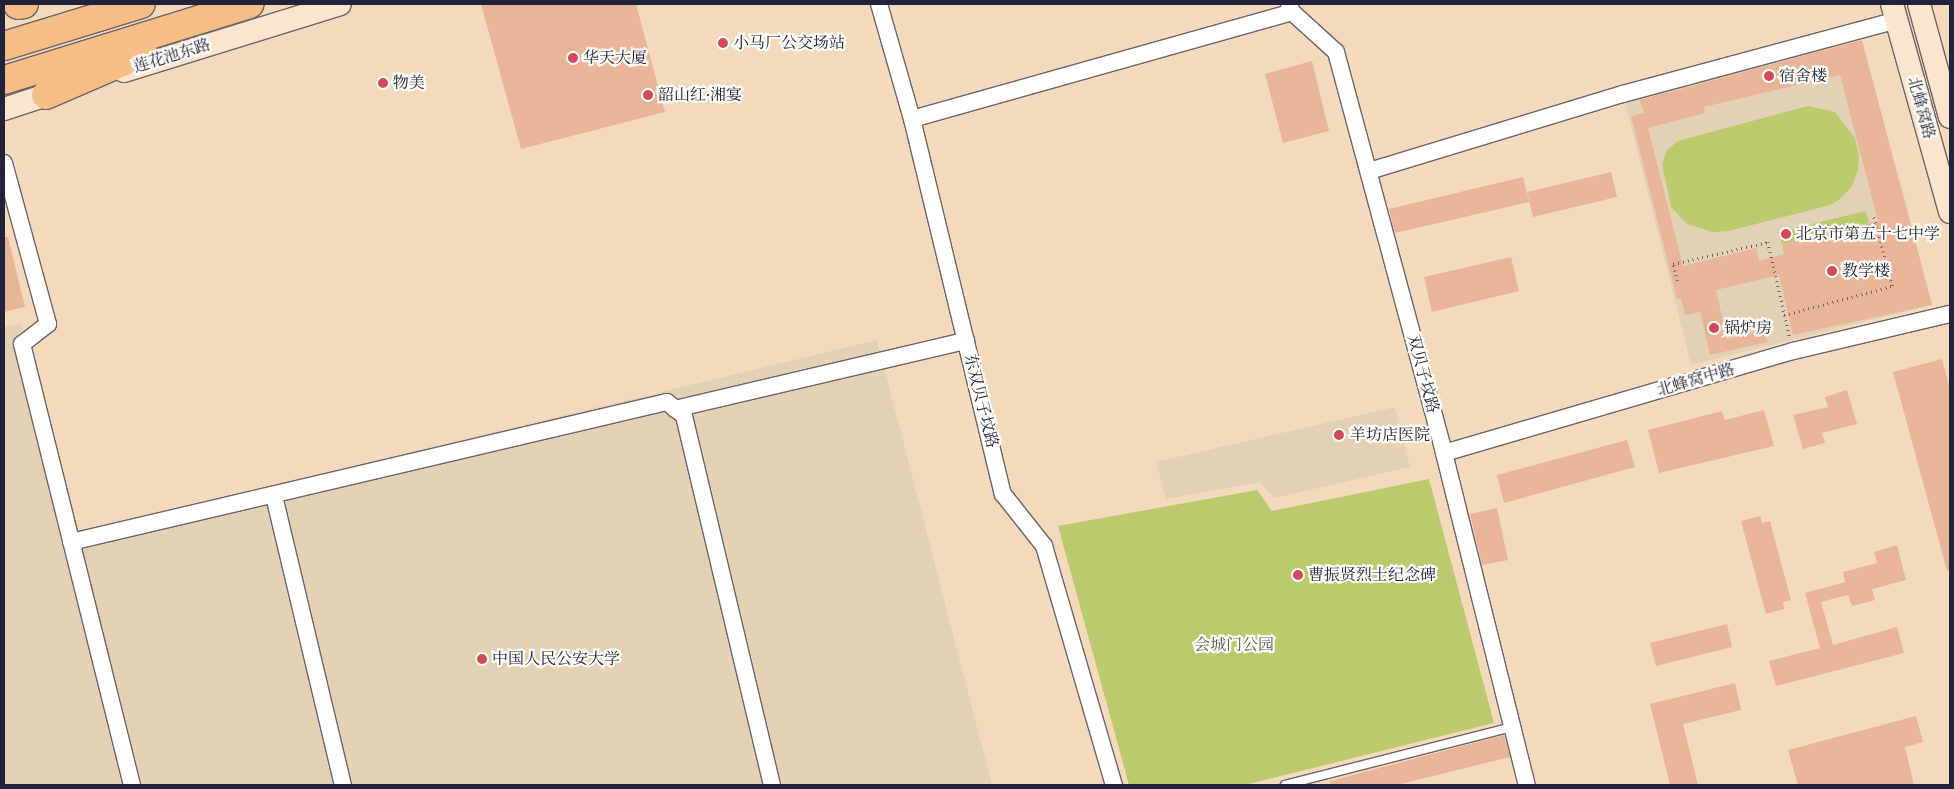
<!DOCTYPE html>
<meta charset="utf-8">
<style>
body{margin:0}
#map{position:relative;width:1954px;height:789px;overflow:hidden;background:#f4dabd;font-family:Cardo,"Noto Serif SC",serif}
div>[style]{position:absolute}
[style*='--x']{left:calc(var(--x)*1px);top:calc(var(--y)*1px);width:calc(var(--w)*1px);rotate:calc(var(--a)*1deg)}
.built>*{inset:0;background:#e2d1b5}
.green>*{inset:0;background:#baca6d}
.building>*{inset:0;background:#e8b599}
.path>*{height:2.5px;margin-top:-1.25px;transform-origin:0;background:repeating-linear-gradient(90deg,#6c6268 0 1px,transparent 0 5px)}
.roads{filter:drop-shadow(1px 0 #6c6268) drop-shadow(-1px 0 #6c6268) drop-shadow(0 1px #6c6268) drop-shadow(0 -1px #6c6268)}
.lane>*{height:8px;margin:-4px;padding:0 4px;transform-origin:4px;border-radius:4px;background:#fff}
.street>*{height:16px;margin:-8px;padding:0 8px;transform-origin:8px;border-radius:8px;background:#fff}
.secondary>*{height:22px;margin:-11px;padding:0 11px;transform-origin:11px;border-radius:11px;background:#fbe5cf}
.highway>*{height:28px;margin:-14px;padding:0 14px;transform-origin:14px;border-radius:14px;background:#f6be87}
.dots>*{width:14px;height:14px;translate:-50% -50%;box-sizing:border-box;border:2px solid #fdfcf7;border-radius:50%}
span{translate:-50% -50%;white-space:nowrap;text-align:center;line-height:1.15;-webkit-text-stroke:4.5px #fdfcf7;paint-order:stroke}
.poi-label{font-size:16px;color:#22223b}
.left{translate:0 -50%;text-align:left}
.street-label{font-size:16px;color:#22223b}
.park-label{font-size:16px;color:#575d4c}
.frame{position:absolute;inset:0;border:5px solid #22223b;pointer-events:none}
</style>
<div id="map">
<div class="built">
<div style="clip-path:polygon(1833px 45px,1870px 188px,1900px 180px,1932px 305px,1691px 365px,1623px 94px)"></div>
<div style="clip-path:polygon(22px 323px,75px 533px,877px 340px,992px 785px,4px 785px,4px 327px)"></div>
<div style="clip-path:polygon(1395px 407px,1410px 467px,1274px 498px,1260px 482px,1166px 499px,1156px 462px)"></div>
</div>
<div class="green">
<div style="clip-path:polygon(1808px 106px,1835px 112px,1855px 138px,1859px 155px,1858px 170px,1852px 186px,1839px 200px,1830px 205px,1729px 231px,1712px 232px,1687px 224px,1671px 207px,1662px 164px,1667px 150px,1678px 141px)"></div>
<div style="clip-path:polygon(1866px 211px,1869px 223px,1782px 244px,1779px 232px)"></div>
<div style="clip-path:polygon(1429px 479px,1494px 723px,1245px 785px,1129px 785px,1058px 526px,1257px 490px,1272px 511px)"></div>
</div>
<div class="building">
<div style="clip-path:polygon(481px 4px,636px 4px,665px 112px,521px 149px)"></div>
<div style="clip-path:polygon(evenodd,1862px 40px,1932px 305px,1793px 335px,1779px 275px,1716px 290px,1727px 339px,1764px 330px,1767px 342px,1710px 355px,1700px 312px,1685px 315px,1681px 299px,1677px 299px,1631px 116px,1644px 113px,1640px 100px,1862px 40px,1840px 75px,1878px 221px,1782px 244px,1784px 254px,1759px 261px,1756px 248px,1683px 266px,1648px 128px,1705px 113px,1704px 107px,1840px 75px)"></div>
<div style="clip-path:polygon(1312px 61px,1329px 131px,1283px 143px,1265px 74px)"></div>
<div style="clip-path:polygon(1611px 172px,1617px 197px,1533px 217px,1527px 192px)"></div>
<div style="clip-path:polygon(1523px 177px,1529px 202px,1395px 233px,1389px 209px)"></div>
<div style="clip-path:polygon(4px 237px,8px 237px,25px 307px,4px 312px)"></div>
<div style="clip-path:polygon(1511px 257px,1519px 291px,1432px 312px,1424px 277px)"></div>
<div style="clip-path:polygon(1942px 359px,1950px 389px,1950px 570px,1947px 571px,1893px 372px)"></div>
<div style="clip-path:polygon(1847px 390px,1857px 424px,1822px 433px,1825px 443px,1803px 449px,1793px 415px,1828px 407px,1825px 397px)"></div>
<div style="clip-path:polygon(1764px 410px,1774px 446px,1659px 473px,1648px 430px,1722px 411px,1725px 420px)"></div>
<div style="clip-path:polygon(1627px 440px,1635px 467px,1504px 503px,1497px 475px)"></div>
<div style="clip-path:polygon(1497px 508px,1508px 560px,1482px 565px,1470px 514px)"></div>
<div style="clip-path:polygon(1760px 516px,1762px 523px,1770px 521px,1791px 600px,1783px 602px,1784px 609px,1766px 614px,1741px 521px)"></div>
<div style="clip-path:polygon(1897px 545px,1906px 580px,1872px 589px,1875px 600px,1852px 606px,1848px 595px,1821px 602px,1833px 645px,1897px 627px,1904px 653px,1776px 686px,1769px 661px,1820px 648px,1805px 593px,1845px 582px,1843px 572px,1877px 563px,1874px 552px)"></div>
<div style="clip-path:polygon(1727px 624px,1732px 647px,1656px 666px,1650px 643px)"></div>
<div style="clip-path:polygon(1735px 683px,1741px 710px,1683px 724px,1698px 785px,1670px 785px,1650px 704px)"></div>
<div style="clip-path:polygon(1916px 716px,1923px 742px,1905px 747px,1914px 785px,1798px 785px,1788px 750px)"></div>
<div style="clip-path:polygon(1504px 735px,1510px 757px,1397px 785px,1331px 785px,1330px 781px)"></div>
</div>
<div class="path">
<div style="--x:1677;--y:281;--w:17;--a:-103"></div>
<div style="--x:1673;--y:264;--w:98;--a:-13"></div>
<div style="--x:1768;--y:242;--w:98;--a:77.1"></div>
<div style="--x:1784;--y:315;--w:112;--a:-15"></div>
<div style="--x:1892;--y:286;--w:73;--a:-105"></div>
</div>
<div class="roads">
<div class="lane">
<div style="--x:1285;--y:785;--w:235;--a:-14.3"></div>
</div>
<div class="street">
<div style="--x:879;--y:4;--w:120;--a:74"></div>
<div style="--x:912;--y:119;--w:386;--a:76.4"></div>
<div style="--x:1003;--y:494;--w:66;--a:51.7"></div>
<div style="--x:1044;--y:546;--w:249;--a:73.7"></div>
<div style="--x:1292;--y:12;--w:59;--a:42.3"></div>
<div style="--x:1336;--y:52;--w:415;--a:74.9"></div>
<div style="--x:1444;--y:453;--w:342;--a:76"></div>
<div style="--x:912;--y:119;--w:395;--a:-15.7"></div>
<div style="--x:1292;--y:12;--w:9;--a:-111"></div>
<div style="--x:4;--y:163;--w:167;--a:74.7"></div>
<div style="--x:48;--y:324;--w:33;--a:142"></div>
<div style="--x:22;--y:344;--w:455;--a:76"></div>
<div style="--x:1369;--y:171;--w:265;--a:-16.9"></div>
<div style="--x:1623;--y:94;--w:284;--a:-15.1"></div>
<div style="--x:675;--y:409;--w:299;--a:-13.2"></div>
<div style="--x:1444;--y:453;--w:364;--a:-16.3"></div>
<div style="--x:1793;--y:351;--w:161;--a:-13.3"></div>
<div style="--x:274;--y:496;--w:297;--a:76.6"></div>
<div style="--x:71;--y:542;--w:612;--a:-13.22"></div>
<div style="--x:667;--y:402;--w:22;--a:39"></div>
<div style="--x:684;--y:416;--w:379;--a:76.6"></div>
</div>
<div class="secondary">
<div style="--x:1892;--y:4;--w:216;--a:74.4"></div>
<div style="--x:1919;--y:4;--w:117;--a:74.7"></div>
<div style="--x:124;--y:71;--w:226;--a:-17.2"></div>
<div style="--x:4;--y:109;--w:61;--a:-18.1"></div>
</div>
<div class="highway">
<div style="--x:18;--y:5;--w:6;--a:-9"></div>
<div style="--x:4;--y:46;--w:143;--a:-17"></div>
<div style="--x:4;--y:80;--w:257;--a:-17.2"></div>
<div style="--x:46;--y:95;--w:106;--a:-23.4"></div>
</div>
</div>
<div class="dots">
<div style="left:723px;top:43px;background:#d1495b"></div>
<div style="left:573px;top:58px;background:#d1495b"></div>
<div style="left:1769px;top:76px;background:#d1495b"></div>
<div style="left:383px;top:83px;background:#d1495b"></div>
<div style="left:648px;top:95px;background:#d1495b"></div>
<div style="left:1786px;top:234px;background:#d1495b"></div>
<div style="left:1832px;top:271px;background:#d1495b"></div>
<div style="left:1714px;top:328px;background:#d1495b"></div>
<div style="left:1339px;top:435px;background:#d1495b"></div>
<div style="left:1298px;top:575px;background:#d1495b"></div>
<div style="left:482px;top:659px;background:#d1495b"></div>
</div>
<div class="poi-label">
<span class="left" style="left:733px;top:43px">小马厂公交场站</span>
<span class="left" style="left:583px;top:58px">华天大厦</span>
<span class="left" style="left:1779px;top:76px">宿舍楼</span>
<span class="left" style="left:393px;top:83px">物美</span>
<span class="left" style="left:658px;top:95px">韶山红·湘宴</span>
<span class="left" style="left:1796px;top:234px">北京市第五十七中学</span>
<span class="left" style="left:1842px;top:271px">教学楼</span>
<span class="left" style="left:1724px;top:328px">锅炉房</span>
<span class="left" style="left:1350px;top:435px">羊坊店医院</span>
<span class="left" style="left:1308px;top:575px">曹振贤烈士纪念碑</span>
<span class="left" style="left:492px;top:659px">中国人民公安大学</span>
</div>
<div class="street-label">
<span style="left:172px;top:56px;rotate:-17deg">莲花池东路</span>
<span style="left:1921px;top:108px;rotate:75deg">北蜂窝路</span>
<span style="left:1423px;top:374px;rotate:75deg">双贝子坟路</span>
<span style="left:1696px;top:380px;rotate:-16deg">北蜂窝中路</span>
<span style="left:981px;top:401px;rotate:76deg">东双贝子坟路</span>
</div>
<div class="park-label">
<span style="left:1234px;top:645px">会城门公园</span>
</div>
<div class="frame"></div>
</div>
